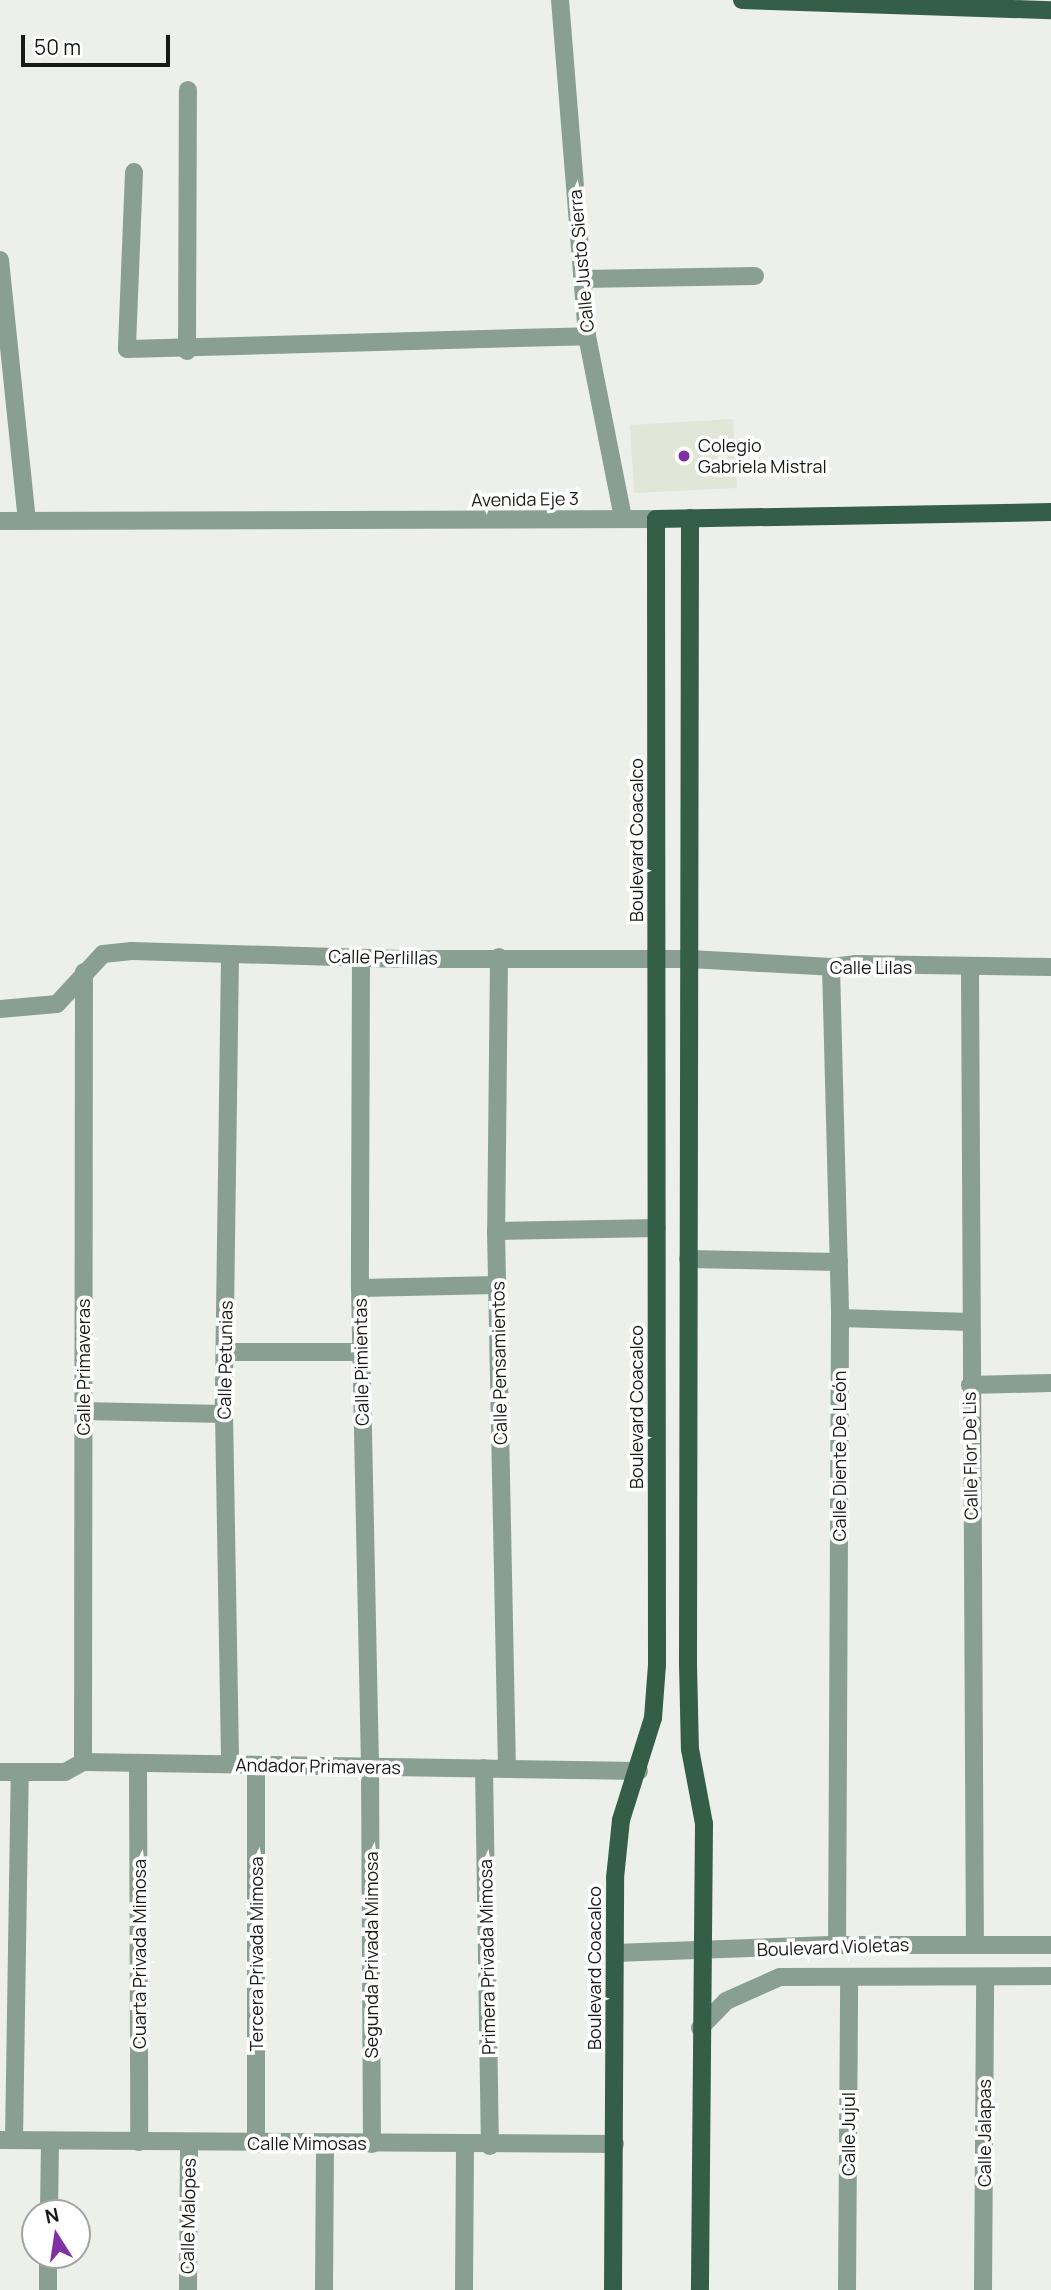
<!DOCTYPE html>
<meta charset="utf-8">
<style>
body{margin:0}
#map{position:relative;width:1051px;height:2290px;overflow:hidden;background:#edf0ea;font-family:Manrope,sans-serif}
div>[style]{position:absolute}
[style*='--x']{left:calc(var(--x)*1px);top:calc(var(--y)*1px);width:calc(var(--w)*1px);rotate:calc(var(--a)*1deg)}
.built>*{inset:0;background:#e1e6d9}
.minor>*{height:18px;margin:-9px;padding:0 9px;transform-origin:9px;border-radius:9px;background:#899f92}
.major>*{height:18px;margin:-9px;padding:0 9px;transform-origin:9px;border-radius:9px;background:#355e48}
.dots>*{width:19px;height:19px;translate:-50% -50%;box-sizing:border-box;border:4px solid #fff;border-radius:50%}
span{translate:-50% -50%;white-space:nowrap;text-align:center;line-height:1.15;-webkit-text-stroke:7px #fff;paint-order:stroke}
.street-label{font-size:18px;color:#181917}
.poi-label{font-size:18px;color:#181917}
.left{translate:0 -50%;text-align:left}
.north{position:absolute;left:21px;top:2199px;width:70px;height:70px;box-sizing:border-box;background:#fff;border:2px solid #a3a3a2;border-radius:50%;rotate:348deg;font-size:19px;font-weight:700;line-height:28px;text-align:center;color:#181917}
.north::after{content:'';display:block;margin:auto;width:24px;height:32px;background:#8131a1;clip-path:polygon(50% 0,100% 100%,50% 72%,0 100%)}
.scale{position:absolute;left:21px;top:35px;width:149px;height:32px;box-sizing:border-box;border:4px solid #181917;border-top:0;padding-left:9px;font-size:21px;line-height:24px;white-space:nowrap;color:#181917;-webkit-text-stroke:5px #fff;paint-order:stroke}
</style>
<div id="map">
<div class="built">
<div style="clip-path:polygon(733px 419px,737px 488px,634px 493px,630px 425px)"></div>
</div>
<div class="minor">
<div style="--x:560;--y:0;--w:337;--a:85.4"></div>
<div style="--x:587;--y:336;--w:186;--a:78.8"></div>
<div style="--x:134;--y:172;--w:177;--a:92.3"></div>
<div style="--x:127;--y:349;--w:460;--a:-1.6"></div>
<div style="--x:0;--y:260;--w:262;--a:84.1"></div>
<div style="--x:582;--y:279;--w:173;--a:-1"></div>
<div style="--x:187;--y:351;--w:261;--a:-89.8"></div>
<div style="--x:0;--y:521;--w:656;--a:-0.17"></div>
<div style="--x:230;--y:956;--w:458;--a:90.8"></div>
<div style="--x:224;--y:1414;--w:350;--a:89"></div>
<div style="--x:499;--y:957;--w:274;--a:90.6"></div>
<div style="--x:496;--y:1231;--w:538;--a:88.83"></div>
<div style="--x:361;--y:958;--w:330;--a:90.2"></div>
<div style="--x:360;--y:1288;--w:479;--a:88.8"></div>
<div style="--x:370;--y:1767;--w:377;--a:89.7"></div>
<div style="--x:831;--y:967;--w:351;--a:88.5"></div>
<div style="--x:840;--y:1318;--w:627;--a:90.27"></div>
<div style="--x:970;--y:969;--w:975;--a:89.71"></div>
<div style="--x:0;--y:1009;--w:57;--a:-5"></div>
<div style="--x:57;--y:1004;--w:68;--a:-47.4"></div>
<div style="--x:103;--y:954;--w:29;--a:-6"></div>
<div style="--x:132;--y:951;--w:270;--a:1.7"></div>
<div style="--x:402;--y:959;--w:288;--a:0"></div>
<div style="--x:690;--y:959;--w:141;--a:3.2"></div>
<div style="--x:831;--y:967;--w:24;--a:-7"></div>
<div style="--x:855;--y:964;--w:196;--a:0.9"></div>
<div style="--x:496;--y:1231;--w:161;--a:-1.1"></div>
<div style="--x:688;--y:1259;--w:151;--a:1.1"></div>
<div style="--x:360;--y:1288;--w:137;--a:-1.3"></div>
<div style="--x:840;--y:1318;--w:130;--a:1.8"></div>
<div style="--x:225;--y:1352;--w:136;--a:0"></div>
<div style="--x:970;--y:1385;--w:81;--a:-1.4"></div>
<div style="--x:82;--y:1411;--w:142;--a:1.2"></div>
<div style="--x:83;--y:1762;--w:790;--a:-89.93"></div>
<div style="--x:256;--y:1765;--w:379;--a:90"></div>
<div style="--x:138;--y:1766;--w:376;--a:89.8"></div>
<div style="--x:484;--y:1768;--w:378;--a:89.1"></div>
<div style="--x:0;--y:1772;--w:65;--a:0"></div>
<div style="--x:65;--y:1772;--w:21;--a:-29"></div>
<div style="--x:83;--y:1762;--w:556;--a:0.93"></div>
<div style="--x:615;--y:1953;--w:222;--a:-2.1"></div>
<div style="--x:837;--y:1945;--w:214;--a:0"></div>
<div style="--x:700;--y:2028;--w:37;--a:-46"></div>
<div style="--x:726;--y:2001;--w:59;--a:-24"></div>
<div style="--x:780;--y:1977;--w:271;--a:-0.2"></div>
<div style="--x:0;--y:2140;--w:615;--a:0.37"></div>
<div style="--x:14;--y:2140;--w:367;--a:-89.1"></div>
<div style="--x:49;--y:2213;--w:71;--a:-89.2"></div>
<div style="--x:48;--y:2290;--w:35;--a:-90"></div>
<div style="--x:188;--y:2290;--w:148;--a:-89.6"></div>
<div style="--x:324;--y:2290;--w:145;--a:-89.6"></div>
<div style="--x:464;--y:2290;--w:145;--a:-89.6"></div>
<div style="--x:847;--y:2290;--w:312;--a:-89.6"></div>
<div style="--x:983;--y:2290;--w:313;--a:-89.6"></div>
</div>
<div class="major">
<div style="--x:742;--y:0;--w:309;--a:1.9"></div>
<div style="--x:690;--y:518;--w:1146;--a:90.1"></div>
<div style="--x:688;--y:1664;--w:85;--a:88.7"></div>
<div style="--x:690;--y:1749;--w:76;--a:79.4"></div>
<div style="--x:704;--y:1824;--w:466;--a:90.5"></div>
<div style="--x:613;--y:2290;--w:412;--a:-89.7"></div>
<div style="--x:615;--y:1878;--w:58;--a:-84.1"></div>
<div style="--x:621;--y:1820;--w:107;--a:-72.6"></div>
<div style="--x:653;--y:1718;--w:53;--a:-85.7"></div>
<div style="--x:657;--y:1665;--w:1146;--a:-90.05"></div>
<div style="--x:656;--y:519;--w:395;--a:-1"></div>
</div>
<div class="dots">
<div style="left:684px;top:456px;background:#8131a1"></div>
</div>
<div class="street-label">
<span style="left:581px;top:261px;rotate:-95deg">Calle Justo Sierra</span>
<span style="left:525px;top:499px;rotate:-1deg">Avenida Eje 3</span>
<span style="left:636px;top:840px;rotate:-90deg">Boulevard Coacalco</span>
<span style="left:383px;top:957px;rotate:1deg">Calle Perlillas</span>
<span style="left:871px;top:967px">Calle Lilas</span>
<span style="left:225px;top:1360px;rotate:-89deg">Calle Petunias</span>
<span style="left:361px;top:1362px;rotate:-91deg">Calle Pimientas</span>
<span style="left:499px;top:1363px;rotate:-91deg">Calle Pensamientos</span>
<span style="left:83px;top:1367px;rotate:-90deg">Calle Primaveras</span>
<span style="left:636px;top:1407px;rotate:-90deg">Boulevard Coacalco</span>
<span style="left:839px;top:1456px;rotate:-90deg">Calle Diente De León</span>
<span style="left:970px;top:1456px;rotate:-91deg">Calle Flor De Lis</span>
<span style="left:318px;top:1766px;rotate:1deg">Andador Primaveras</span>
<span style="left:833px;top:1947px;rotate:-2deg">Boulevard Violetas</span>
<span style="left:139px;top:1954px;rotate:-90deg">Cuarta Privada Mimosa</span>
<span style="left:256px;top:1954px;rotate:-90deg">Tercera Privada Mimosa</span>
<span style="left:371px;top:1955px;rotate:-90deg">Segunda Privada Mimosa</span>
<span style="left:487px;top:1957px;rotate:-91deg">Primera Privada Mimosa</span>
<span style="left:594px;top:1968px;rotate:-90deg">Boulevard Coacalco</span>
<span style="left:984px;top:2133px;rotate:-90deg">Calle Jalapas</span>
<span style="left:848px;top:2134px;rotate:-90deg">Calle Jujul</span>
<span style="left:307px;top:2143px">Calle Mimosas</span>
<span style="left:188px;top:2216px;rotate:-89deg">Calle Malopes</span>
</div>
<div class="poi-label">
<span class="left" style="left:698px;top:456px">Colegio<br>Gabriela Mistral</span>
</div>
<div class="north">N</div>
<div class="scale">50 m</div>
</div>
